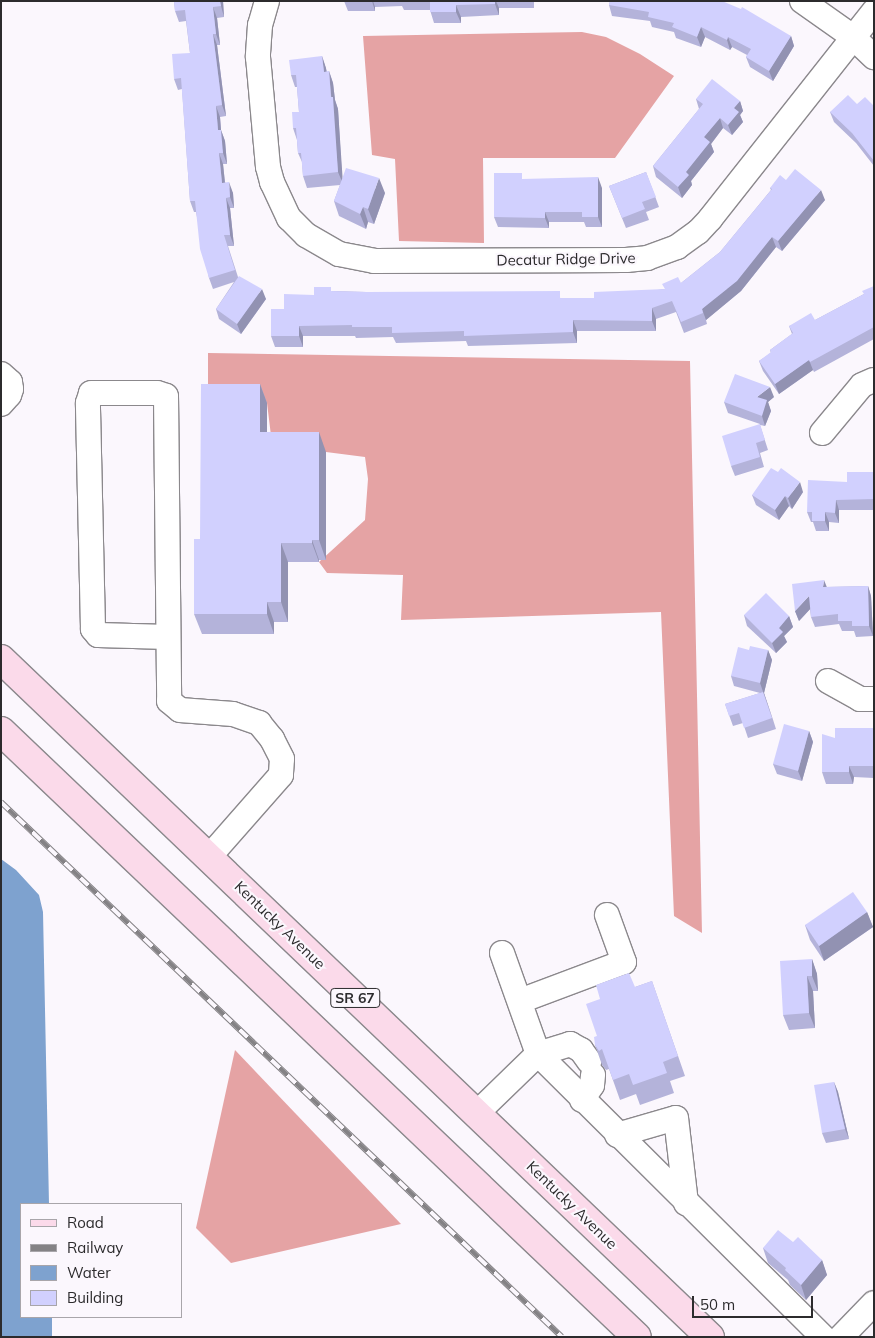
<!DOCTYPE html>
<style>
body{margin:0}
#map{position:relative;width:875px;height:1338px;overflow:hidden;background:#fbf7fd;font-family:Mulish,sans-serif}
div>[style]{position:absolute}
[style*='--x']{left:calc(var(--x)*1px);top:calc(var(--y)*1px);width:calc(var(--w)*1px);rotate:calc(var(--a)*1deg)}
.forest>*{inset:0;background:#e5a3a4}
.water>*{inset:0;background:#7ea2cf}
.roads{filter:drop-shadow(1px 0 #8b888c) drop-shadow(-1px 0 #8b888c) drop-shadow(0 1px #8b888c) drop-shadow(0 -1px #8b888c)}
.minor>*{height:24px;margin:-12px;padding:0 12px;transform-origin:12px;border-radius:12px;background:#fff}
.major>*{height:28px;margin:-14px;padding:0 14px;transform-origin:14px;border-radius:14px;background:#fbdaea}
.rail>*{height:5.5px;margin-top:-2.75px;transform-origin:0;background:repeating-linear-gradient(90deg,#fbf7fd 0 11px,#848285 0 22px);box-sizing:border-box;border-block:1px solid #848285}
.wall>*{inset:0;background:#b4b3da}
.shaded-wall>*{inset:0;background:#9292b2}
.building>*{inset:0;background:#d1d0fe}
span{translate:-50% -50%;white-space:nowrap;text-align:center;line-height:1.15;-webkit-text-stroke:4px #fbf7fd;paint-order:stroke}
.shield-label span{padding:1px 4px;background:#fbf7fd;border:1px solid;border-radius:4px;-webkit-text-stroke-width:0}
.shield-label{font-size:14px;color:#2c2b2d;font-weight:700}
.street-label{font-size:15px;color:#2c2b2d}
.frame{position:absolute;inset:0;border:2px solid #2c2b2d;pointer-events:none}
.legend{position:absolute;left:20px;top:1203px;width:162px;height:115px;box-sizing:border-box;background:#fbf7fd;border:1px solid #a8a5aa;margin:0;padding:6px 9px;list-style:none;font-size:15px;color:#2c2b2d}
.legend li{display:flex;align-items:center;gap:10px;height:25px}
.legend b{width:25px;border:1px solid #a8a5aa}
.scale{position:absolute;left:692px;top:1296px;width:121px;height:22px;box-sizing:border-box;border:2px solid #2c2b2d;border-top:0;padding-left:6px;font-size:15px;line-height:18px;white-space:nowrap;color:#2c2b2d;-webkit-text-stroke:4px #fbf7fd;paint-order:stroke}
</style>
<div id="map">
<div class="forest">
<div style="clip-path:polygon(582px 32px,606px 37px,640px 54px,674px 76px,615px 158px,483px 158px,484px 243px,399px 241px,395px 159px,372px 155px,363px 36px)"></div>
<div style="clip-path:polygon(208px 353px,690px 361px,702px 933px,674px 916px,661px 612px,401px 620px,403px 575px,327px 573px,319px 562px,365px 520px,368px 479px,365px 457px,326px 452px,273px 452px,267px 403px,208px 403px)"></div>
<div style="clip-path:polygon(235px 1050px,401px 1224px,231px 1263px,196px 1228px)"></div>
</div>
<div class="water">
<div style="clip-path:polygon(1px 859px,16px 870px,39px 895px,43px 912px,49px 1204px,21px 1204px,21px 1317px,52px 1317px,52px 1337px,1px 1337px)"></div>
</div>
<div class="roads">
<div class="minor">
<div style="--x:267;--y:1;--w:25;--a:106"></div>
<div style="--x:260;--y:25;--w:32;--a:94"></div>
<div style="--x:258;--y:57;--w:110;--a:84.8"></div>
<div style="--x:268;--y:167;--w:16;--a:75"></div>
<div style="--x:272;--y:182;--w:40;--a:65"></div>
<div style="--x:289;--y:218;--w:24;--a:45"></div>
<div style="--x:306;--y:235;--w:38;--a:30"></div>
<div style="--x:339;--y:254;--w:36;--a:11"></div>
<div style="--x:374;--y:261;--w:252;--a:-0.2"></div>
<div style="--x:626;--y:260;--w:21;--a:-5"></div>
<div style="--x:647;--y:258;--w:32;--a:-20"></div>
<div style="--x:677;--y:247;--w:26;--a:-36"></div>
<div style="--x:698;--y:232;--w:18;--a:-47"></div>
<div style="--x:710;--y:219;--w:265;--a:-51.7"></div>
<div style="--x:802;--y:1;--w:62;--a:35.2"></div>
<div style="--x:853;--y:37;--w:29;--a:44"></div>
<div style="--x:1;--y:374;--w:12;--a:42"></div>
<div style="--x:10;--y:382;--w:7;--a:82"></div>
<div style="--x:11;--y:389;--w:6;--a:108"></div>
<div style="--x:9;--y:395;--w:12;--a:132"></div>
<div style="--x:822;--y:433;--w:62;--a:-50.2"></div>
<div style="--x:862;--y:385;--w:13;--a:-23"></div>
<div style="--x:168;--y:637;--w:70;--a:-178.4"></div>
<div style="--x:98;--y:635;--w:8;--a:-130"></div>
<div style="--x:93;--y:629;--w:226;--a:-91.3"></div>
<div style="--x:88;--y:403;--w:10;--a:-73"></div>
<div style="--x:91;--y:393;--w:66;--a:0"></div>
<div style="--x:157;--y:393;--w:9;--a:18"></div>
<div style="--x:166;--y:396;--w:305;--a:89.4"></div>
<div style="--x:169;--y:701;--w:14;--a:39"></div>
<div style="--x:180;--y:710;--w:53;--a:4.3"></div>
<div style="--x:233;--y:714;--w:28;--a:19"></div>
<div style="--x:259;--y:723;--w:21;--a:51"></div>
<div style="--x:272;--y:739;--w:22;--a:63"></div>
<div style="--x:282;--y:759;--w:16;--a:94"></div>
<div style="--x:281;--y:775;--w:109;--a:131.3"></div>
<div style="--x:828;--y:681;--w:37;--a:29"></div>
<div style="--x:860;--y:699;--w:14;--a:0"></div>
<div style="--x:502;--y:953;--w:107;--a:70.4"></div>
<div style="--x:538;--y:1054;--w:34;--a:-17"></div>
<div style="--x:570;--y:1044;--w:13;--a:29"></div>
<div style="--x:581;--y:1050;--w:14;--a:54"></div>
<div style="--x:520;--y:1001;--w:111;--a:-20.6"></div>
<div style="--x:624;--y:962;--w:50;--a:-109.9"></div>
<div style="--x:582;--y:1100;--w:18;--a:-56"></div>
<div style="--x:592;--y:1085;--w:10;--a:-84"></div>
<div style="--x:476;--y:1114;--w:86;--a:-44.1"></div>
<div style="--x:538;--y:1054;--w:402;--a:44.8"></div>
<div style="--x:617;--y:1135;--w:61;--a:-16.1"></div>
<div style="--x:676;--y:1118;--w:86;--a:83.3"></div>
<div style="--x:841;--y:1337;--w:47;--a:-45.9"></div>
</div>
<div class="major">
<div style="--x:1;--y:659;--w:981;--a:43.72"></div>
<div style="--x:1;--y:731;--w:878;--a:43.62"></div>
</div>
</div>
<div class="rail">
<div style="--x:1;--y:802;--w:775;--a:43.64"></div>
</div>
<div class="wall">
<div style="clip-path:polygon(174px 1px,223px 1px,224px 17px,217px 18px,220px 45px,217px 45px,226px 116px,220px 117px,221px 130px,225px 141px,227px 164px,223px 164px,225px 182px,233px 193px,234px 208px,230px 208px,234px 246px,228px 246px,238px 277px,266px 299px,241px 334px,219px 319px,216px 309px,234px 282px,213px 289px,209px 278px,196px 212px,194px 212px,190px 201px,182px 89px,178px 90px,174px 79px,190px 53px,186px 21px,179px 22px,175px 11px)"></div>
<div style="clip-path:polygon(344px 1px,534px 1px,534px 8px,499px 8px,499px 15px,461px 17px,461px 23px,434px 23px,430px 10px,404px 10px,402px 6px,375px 7px,375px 11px,348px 11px)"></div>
<div style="clip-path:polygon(610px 1px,791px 36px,794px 46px,773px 81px,750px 67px,746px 57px,747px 55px,732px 47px,730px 50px,705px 37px,701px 47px,676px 38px,674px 32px,652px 27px,650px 21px,612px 16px,609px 5px)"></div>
<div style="clip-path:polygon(322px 56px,327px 72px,329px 71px,333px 83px,335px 100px,338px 109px,342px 178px,385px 193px,374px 224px,368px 222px,366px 229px,339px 216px,334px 201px,340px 185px,307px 188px,303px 176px,302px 162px,298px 153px,297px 140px,293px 128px,299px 112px,297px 87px,295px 87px,291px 75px)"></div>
<div style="clip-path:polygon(696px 99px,740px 101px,743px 111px,740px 115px,743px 122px,732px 135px,723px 128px,711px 144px,714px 152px,691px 181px,692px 185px,682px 198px,656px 177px,653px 166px,699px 109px)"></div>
<div style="clip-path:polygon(857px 104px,874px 106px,874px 166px,856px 143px,834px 122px,830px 112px)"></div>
<div style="clip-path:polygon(646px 172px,659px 207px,646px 212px,649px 220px,626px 228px,609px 186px)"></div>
<div style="clip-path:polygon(524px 179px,602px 188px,602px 227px,586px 227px,584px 222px,549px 222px,549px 228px,498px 227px,494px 217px)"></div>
<div style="clip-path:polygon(786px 180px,825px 200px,782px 251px,776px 247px,741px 291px,706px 320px,707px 324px,684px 333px,676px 312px,656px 319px,656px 331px,577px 331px,577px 343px,468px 346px,466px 341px,396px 343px,393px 337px,356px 338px,355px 336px,303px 336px,303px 347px,275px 347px,271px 336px,284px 309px,314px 295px,333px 291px,562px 298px,594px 298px,665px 289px,681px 283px,720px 252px,771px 190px,770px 188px)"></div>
<div style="clip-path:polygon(874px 286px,874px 339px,814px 372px,813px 370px,779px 394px,763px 371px,759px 361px,771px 353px,770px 350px,792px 334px,789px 326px,815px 320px,864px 294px)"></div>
<div style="clip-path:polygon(260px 384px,267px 403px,267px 432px,326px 452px,326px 560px,319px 560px,319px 562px,288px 562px,288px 622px,274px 622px,274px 634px,202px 634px,194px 614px,200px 539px)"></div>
<div style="clip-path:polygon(774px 397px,768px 402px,771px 411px,765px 426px,760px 425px,768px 450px,760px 453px,764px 467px,735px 476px,731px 466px,760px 424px,728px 413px,724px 402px)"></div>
<div style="clip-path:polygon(874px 472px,874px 510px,839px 510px,839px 523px,829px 522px,829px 531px,816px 531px,813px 522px,811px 522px,807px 512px,847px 482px)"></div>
<div style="clip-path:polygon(803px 492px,792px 509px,789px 506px,779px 520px,756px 505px,752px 495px)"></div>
<div style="clip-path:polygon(868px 586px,871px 596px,873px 636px,856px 637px,854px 631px,842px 631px,839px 624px,815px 627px,811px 617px,810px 609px,799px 621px,795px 611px,827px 587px)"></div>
<div style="clip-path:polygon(744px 615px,789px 616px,793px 627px,784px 636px,787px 642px,776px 653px,747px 626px)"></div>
<div style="clip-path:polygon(749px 650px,768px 650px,772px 660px,764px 693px,776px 729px,748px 738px,743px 723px,733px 726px,725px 704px,760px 693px,734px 686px,731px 676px)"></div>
<div style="clip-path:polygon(874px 728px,874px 778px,854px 777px,853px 784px,826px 784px,822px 772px,835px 738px)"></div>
<div style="clip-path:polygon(809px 731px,813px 742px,802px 781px,777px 774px,773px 764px)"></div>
<div style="clip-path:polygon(867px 912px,873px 927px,824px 961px,810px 940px,805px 925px)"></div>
<div style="clip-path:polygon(812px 959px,817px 974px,818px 991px,813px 991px,815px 1028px,789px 1030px,783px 1015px)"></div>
<div style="clip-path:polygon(652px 981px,685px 1076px,670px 1081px,674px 1093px,640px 1105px,636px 1094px,620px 1100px,609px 1069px,606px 1070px,602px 1065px,595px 1045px,597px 1036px,635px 987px)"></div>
<div style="clip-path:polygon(834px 1082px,838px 1092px,849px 1139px,826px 1143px,822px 1133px)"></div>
<div style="clip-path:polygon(793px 1242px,822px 1260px,827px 1275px,806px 1300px,790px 1285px,788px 1280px,768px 1263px,763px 1248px)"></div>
</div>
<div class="shaded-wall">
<div style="clip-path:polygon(220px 1px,223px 1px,224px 17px,221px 6px)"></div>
<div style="clip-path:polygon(372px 1px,373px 1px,375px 7px,375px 11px)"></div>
<div style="clip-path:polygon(495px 1px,496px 1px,499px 8px,499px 15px,495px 4px)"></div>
<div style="clip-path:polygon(456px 5px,461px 17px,461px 23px,456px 12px)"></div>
<div style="clip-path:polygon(213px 7px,217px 18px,220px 45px,216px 34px)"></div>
<div style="clip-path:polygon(701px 27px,705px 37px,701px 47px,697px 37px)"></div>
<div style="clip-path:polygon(213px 34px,217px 45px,226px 116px,222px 105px)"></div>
<div style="clip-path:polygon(791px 36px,794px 46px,773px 81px,769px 71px)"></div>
<div style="clip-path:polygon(728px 37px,732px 47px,730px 50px,727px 40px)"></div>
<div style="clip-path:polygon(322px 56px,326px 68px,328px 84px,324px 72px)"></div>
<div style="clip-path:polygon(329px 71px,333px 83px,335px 100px,338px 109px,343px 184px,338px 172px)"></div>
<div style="clip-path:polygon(740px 101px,743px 111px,740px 115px,743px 122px,732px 135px,728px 125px,734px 108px)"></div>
<div style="clip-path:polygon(216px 106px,220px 117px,221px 130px,225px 141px,227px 164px,223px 153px,218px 130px)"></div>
<div style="clip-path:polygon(720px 118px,723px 128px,711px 144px,714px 152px,691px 181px,692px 185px,682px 198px,678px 187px,704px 137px)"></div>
<div style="clip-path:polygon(219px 153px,223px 164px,226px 194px,222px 183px)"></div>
<div style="clip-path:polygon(598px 177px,602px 188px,602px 227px,598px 217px)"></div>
<div style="clip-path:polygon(379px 178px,385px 193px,374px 224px,368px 209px)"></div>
<div style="clip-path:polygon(229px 182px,233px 193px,234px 208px,230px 197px)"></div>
<div style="clip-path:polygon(821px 190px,825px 200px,782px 251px,778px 241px)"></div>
<div style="clip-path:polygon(226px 198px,230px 208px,234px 246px,230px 235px)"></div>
<div style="clip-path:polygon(363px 207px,368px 222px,366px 229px,360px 214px)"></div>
<div style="clip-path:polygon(545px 212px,549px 222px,549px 228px,545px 218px)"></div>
<div style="clip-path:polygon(772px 237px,776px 247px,741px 291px,706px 320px,702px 309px)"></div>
<div style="clip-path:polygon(262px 289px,266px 299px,241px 334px,237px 324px)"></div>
<div style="clip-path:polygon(652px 308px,656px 319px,656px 331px,652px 321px)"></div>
<div style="clip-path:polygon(573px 320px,577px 331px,577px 343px,573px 332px)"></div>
<div style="clip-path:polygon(299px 326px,303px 336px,303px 347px,299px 336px)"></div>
<div style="clip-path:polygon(809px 360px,813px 370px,779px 394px,775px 384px)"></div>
<div style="clip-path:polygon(260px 384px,267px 403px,267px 452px,260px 432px)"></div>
<div style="clip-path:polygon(770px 387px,774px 397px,768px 402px,771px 411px,765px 426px,762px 416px,757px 397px)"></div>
<div style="clip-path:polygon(319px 432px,326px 452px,326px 560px,319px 540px)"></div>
<div style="clip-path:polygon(800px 482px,803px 492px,792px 509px,788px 498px)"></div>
<div style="clip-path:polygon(785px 496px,789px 506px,779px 520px,775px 510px)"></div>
<div style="clip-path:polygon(836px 500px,839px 510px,839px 523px,835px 513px)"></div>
<div style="clip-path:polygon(825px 512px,829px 522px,829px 531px,825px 521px)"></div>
<div style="clip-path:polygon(312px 540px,319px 560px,319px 562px,312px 543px)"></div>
<div style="clip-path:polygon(281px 543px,288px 562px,288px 622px,281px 602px)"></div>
<div style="clip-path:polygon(824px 580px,828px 590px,823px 587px)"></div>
<div style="clip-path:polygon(868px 586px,871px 596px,873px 636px,869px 626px)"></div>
<div style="clip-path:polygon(809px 596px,813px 606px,799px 621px,795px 611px)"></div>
<div style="clip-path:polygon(267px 602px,274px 622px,274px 634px,267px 614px)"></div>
<div style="clip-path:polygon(789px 616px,793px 627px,784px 636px,787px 642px,776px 653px,772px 643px,779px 628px)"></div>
<div style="clip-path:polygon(768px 650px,772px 660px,764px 693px,776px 729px,760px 683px)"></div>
<div style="clip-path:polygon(809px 731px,813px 742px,802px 781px,798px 771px)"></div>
<div style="clip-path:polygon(849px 766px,854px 777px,853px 784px,849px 772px)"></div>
<div style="clip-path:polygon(867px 912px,873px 927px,824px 961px,819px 946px)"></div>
<div style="clip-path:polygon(812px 959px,817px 974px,818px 991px,812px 976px)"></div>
<div style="clip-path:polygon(807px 976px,813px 991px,815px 1028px,809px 1013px)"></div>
<div style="clip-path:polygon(834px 1082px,838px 1092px,849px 1139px,845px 1129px)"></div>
<div style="clip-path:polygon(822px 1260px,827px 1275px,806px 1300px,801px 1285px)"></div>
</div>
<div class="building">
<div style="clip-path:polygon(174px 1px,220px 1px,221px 6px,213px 7px,216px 34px,213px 34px,222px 105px,216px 106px,218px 130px,221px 130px,223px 153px,219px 153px,222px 183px,229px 182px,230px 197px,226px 198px,230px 235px,224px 235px,235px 270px,209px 278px,200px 249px,195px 201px,190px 201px,181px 78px,174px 79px,172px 54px,190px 53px,185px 10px,175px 11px)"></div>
<div style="clip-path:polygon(430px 1px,495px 1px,495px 4px,456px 5px,456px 12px,430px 12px)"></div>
<div style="clip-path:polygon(610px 1px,722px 1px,741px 9px,742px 7px,791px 36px,769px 71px,746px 57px,751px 49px,728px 37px,727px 40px,701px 27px,697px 37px,672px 27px,674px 23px,648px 17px,649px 12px,609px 5px)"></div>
<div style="clip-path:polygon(322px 56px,324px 72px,329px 71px,331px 97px,333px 97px,338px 172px,303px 176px,301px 153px,298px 153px,296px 128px,293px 128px,292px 112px,299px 112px,296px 75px,291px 75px,289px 60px)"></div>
<div style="clip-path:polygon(712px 79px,740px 101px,734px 108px,739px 112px,728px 125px,720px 118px,704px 137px,710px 142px,686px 172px,689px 175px,678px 187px,653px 166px,703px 104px,696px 99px)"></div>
<div style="clip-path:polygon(848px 95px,857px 104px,865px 97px,874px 106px,874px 161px,852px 133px,830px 112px)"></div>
<div style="clip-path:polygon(346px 168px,379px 178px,368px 209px,363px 207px,360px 214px,334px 201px)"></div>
<div style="clip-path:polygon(795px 169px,821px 190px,778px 241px,772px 237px,737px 281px,702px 309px,703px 313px,681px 322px,672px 301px,652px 308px,652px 321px,573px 320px,573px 332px,464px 336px,464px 331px,392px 333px,392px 327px,352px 327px,352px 325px,299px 326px,299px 336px,271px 336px,271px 309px,284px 309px,284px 294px,314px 295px,314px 287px,331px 287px,331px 291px,367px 292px,560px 291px,560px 298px,594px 298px,594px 292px,665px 289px,662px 284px,678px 277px,681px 283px,720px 252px,772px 189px,770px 188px,780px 175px,786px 180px)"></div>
<div style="clip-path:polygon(646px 172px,656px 197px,642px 202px,645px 209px,622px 218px,609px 186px)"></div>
<div style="clip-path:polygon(494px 173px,522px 173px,522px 179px,598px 177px,598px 217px,582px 217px,582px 212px,545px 212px,545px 218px,494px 217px)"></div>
<div style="clip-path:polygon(239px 276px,262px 289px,237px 324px,216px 309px)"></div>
<div style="clip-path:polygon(874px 286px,874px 327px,810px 362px,809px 360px,775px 384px,759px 361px,771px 352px,770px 350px,793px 333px,789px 326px,811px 313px,815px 320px,864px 294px,862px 291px)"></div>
<div style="clip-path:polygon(735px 374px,770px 387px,757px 397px,767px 400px,762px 416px,724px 402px)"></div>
<div style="clip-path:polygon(201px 384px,260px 384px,260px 432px,319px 432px,319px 540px,312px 540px,312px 543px,281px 543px,281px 602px,267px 602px,267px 614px,194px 614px,194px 539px,200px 539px)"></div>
<div style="clip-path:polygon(760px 424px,765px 440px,756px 443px,760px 457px,731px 466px,722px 436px)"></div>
<div style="clip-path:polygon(771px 468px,778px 472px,781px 468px,800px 482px,788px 498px,785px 496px,775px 510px,752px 495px)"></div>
<div style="clip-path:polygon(847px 472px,874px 472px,874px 499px,836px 500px,835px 513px,825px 512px,825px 521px,812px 521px,812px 512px,807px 512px,808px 480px,847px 482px)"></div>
<div style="clip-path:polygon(824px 580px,823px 587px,868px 586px,869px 626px,852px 626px,852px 621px,838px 621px,838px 614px,811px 617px,809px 596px,795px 611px,792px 584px)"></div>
<div style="clip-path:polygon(766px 593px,789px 616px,779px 628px,783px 632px,772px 643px,744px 615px)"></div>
<div style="clip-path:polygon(750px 646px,768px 650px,760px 683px,731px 676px,738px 647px,749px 650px)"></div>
<div style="clip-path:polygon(763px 692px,772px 718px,744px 728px,739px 713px,729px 716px,725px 704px)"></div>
<div style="clip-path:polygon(784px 724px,809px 731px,798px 771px,773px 764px)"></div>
<div style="clip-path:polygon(835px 728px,874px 728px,874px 766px,849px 766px,849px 772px,822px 772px,822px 734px,835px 738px)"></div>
<div style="clip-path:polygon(853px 892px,867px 912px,819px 946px,805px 925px)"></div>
<div style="clip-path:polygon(812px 959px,812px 976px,807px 976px,809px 1013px,783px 1015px,780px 961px)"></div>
<div style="clip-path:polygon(629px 973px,635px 987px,652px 981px,678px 1056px,663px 1062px,667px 1073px,633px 1085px,629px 1074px,613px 1080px,602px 1049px,599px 1051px,595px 1045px,594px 1037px,597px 1036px,586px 1004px,600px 999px,596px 985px)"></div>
<div style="clip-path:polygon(834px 1082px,845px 1129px,822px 1133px,814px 1085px)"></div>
<div style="clip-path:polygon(778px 1230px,793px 1242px,798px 1237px,822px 1260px,801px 1285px,785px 1270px,786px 1268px,763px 1248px)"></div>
</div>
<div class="shield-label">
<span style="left:355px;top:998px">SR 67</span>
</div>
<div class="street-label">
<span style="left:566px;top:259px;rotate:-1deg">Decatur Ridge Drive</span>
<span style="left:280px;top:925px;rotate:44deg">Kentucky Avenue</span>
<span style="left:572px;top:1205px;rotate:44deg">Kentucky Avenue</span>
</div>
<div class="frame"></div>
<ul class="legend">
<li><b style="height:6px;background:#fbdaea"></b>Road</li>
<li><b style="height:6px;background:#848285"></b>Railway</li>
<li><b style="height:14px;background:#7ea2cf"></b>Water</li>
<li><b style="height:14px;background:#d1d0fe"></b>Building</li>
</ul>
<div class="scale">50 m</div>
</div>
